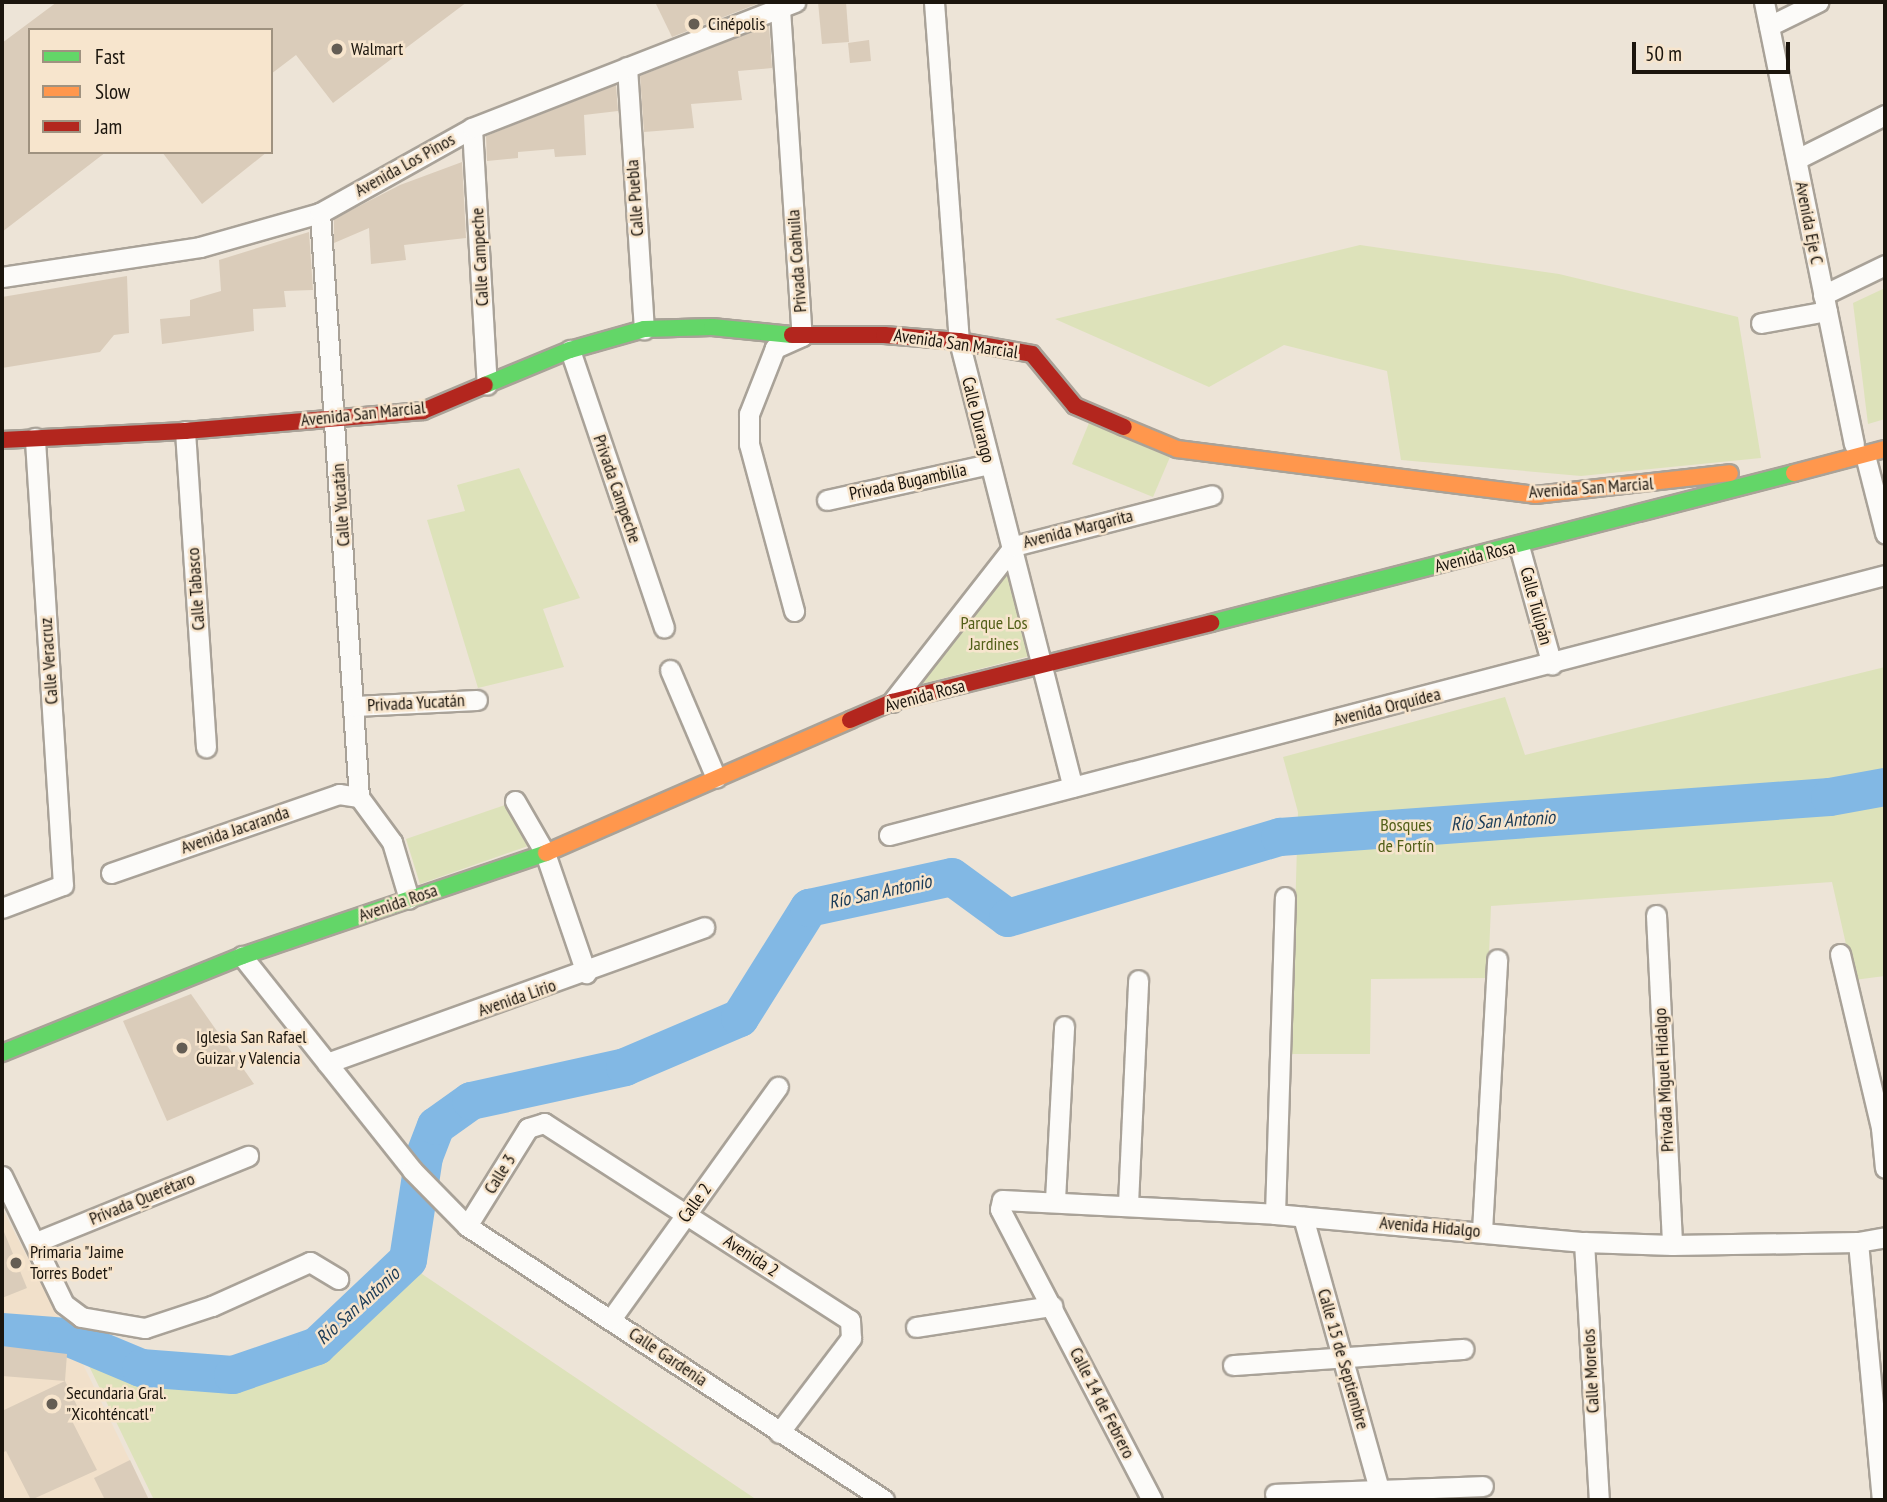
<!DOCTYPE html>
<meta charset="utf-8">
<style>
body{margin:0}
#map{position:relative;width:1887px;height:1502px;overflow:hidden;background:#ede4d7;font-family:"PT Sans Narrow",sans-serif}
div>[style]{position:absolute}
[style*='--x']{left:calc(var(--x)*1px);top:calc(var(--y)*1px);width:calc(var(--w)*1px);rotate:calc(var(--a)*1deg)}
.built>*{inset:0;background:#f1e0ca}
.green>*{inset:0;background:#dde2ba}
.river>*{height:38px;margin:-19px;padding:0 19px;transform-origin:19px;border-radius:19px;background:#82b8e4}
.building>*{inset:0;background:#daccba}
.roads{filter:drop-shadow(2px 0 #a9a298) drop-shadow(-2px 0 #a9a298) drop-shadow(0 2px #a9a298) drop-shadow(0 -2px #a9a298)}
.street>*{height:19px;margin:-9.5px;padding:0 9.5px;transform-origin:9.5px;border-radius:9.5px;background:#fcfbf9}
.fast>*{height:16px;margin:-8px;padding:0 8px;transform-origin:8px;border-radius:8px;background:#63d668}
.slow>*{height:16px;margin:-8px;padding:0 8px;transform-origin:8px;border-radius:8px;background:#ff974d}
.jam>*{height:16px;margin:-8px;padding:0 8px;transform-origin:8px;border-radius:8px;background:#b3261e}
.dots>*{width:19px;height:19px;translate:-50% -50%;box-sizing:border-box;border:4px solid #f7e5cd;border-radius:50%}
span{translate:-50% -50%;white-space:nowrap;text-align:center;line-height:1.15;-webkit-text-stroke:5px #f7e5cd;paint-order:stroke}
.poi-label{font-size:18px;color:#1b150d}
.left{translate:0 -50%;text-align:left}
.street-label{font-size:18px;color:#1b150d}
.park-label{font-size:18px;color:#525f18}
.water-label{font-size:19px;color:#1a3b57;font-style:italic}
.frame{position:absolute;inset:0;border:4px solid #1b150d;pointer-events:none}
.legend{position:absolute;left:28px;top:28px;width:245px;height:126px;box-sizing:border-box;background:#f7e5cd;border:2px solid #9f9280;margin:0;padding:9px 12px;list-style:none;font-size:21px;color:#1b150d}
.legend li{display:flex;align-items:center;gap:14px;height:35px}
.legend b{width:35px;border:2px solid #9f9280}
.scale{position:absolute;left:1632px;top:42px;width:158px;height:32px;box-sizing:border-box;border:4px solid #1b150d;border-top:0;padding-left:9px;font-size:21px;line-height:24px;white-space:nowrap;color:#1b150d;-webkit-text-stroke:5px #f7e5cd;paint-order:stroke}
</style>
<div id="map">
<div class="built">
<div style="clip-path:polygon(2px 1208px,62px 1324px,2px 1318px)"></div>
<div style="clip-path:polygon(2px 1340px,75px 1348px,149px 1500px,2px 1500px)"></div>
</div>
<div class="green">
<div style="clip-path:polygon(1360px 245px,1559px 274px,1738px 317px,1761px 458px,1581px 476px,1401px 460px,1387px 371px,1284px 345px,1209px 387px,1055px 319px)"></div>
<div style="clip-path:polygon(1885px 288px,1885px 419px,1868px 424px,1853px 303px)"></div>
<div style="clip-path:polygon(1089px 423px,1170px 457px,1153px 497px,1072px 464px)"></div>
<div style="clip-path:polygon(519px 468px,580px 598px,543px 609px,564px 667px,478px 688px,427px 520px,465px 511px,457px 485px)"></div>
<div style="clip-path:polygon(998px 572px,1011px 576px,1030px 656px,921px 684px)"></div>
<div style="clip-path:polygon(1885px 667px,1885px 976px,1854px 980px,1832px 882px,1491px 906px,1488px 978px,1371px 979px,1370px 1054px,1291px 1054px,1298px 812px,1283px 757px,1505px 697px,1525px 755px)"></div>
<div style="clip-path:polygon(505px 805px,528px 846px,420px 884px,406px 839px)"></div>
<div style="clip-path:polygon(404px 1254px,422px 1274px,757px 1500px,154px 1500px,73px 1333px,142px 1355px,229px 1365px,307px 1332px)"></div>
</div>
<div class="river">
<div style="--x:2;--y:1332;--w:65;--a:4.4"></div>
<div style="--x:67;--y:1337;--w:80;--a:22.7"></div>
<div style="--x:141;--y:1368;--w:92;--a:4.4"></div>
<div style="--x:233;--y:1375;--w:89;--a:-19"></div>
<div style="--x:317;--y:1346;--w:125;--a:-43.4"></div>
<div style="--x:408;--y:1260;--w:104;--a:-81.2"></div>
<div style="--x:424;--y:1157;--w:33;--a:-69"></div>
<div style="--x:436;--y:1126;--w:43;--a:-35.5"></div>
<div style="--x:471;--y:1101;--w:158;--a:-12.4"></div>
<div style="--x:625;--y:1067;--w:125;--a:-23.1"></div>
<div style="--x:740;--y:1018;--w:130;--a:-57.9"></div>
<div style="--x:809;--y:908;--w:146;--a:-12.2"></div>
<div style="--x:952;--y:877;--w:69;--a:36.2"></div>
<div style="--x:1008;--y:918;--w:284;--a:-16.6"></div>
<div style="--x:1280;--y:837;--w:551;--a:-4.16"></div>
<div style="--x:1830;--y:797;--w:56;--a:-10.3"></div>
</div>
<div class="building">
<div style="clip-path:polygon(57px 2px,467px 2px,333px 103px,296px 55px,271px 74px,271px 30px,30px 30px,30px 152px,106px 152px,2px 232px,2px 43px)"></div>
<div style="clip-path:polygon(655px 2px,762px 2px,672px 37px)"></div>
<div style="clip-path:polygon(818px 2px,846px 2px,849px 42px,822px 44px)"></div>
<div style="clip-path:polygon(769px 25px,772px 68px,738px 71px,742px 100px,691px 104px,694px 128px,644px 132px,640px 76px)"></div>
<div style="clip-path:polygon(869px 40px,871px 61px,850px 63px,848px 43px)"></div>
<div style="clip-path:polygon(616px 85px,618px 111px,584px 115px,586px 155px,555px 157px,554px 149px,518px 152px,518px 158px,487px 161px,486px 136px)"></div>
<div style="clip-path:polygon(162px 152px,267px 152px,202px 204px)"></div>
<div style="clip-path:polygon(462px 162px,466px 238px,404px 245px,406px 260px,371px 264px,369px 228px,334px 243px,334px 219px,400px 185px)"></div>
<div style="clip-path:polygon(309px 232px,313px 290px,284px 291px,286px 307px,253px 309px,254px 331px,162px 344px,160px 319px,190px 316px,190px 300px,221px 291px,219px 260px)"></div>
<div style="clip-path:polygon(127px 276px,129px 333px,114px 335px,100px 352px,2px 368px,2px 297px)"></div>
<div style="clip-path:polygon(191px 994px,254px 1084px,167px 1121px,123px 1021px)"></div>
<div style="clip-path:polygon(2px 1227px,27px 1288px,2px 1298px)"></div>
<div style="clip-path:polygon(2px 1346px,67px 1354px,65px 1381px,2px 1376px)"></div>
<div style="clip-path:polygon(65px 1381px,81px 1414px,71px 1419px,97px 1470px,31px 1500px,6px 1451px,2px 1453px,2px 1411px)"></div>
<div style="clip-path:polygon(130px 1460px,149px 1500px,105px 1500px,94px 1478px)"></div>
</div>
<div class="roads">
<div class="street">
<div style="--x:934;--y:2;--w:340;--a:85.8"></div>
<div style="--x:959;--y:341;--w:460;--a:75.7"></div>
<div style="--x:1764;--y:2;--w:451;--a:78.5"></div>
<div style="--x:780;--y:9;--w:328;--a:86.2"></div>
<div style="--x:802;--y:336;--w:30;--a:156"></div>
<div style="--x:775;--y:348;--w:71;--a:111.5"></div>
<div style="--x:749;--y:414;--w:30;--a:90"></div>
<div style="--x:749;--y:444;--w:173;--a:74.9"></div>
<div style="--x:1769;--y:26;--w:55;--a:-26.1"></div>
<div style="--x:627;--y:67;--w:263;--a:86.3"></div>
<div style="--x:472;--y:128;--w:257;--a:86.7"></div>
<div style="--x:1797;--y:159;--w:98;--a:-26.6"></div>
<div style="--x:320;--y:213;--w:585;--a:86.18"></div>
<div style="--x:2;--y:277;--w:200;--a:-8.6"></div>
<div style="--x:200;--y:247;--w:125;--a:-15.8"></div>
<div style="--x:320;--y:213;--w:174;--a:-29.2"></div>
<div style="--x:472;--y:128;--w:347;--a:-21.3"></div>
<div style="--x:1823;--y:295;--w:69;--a:-25.8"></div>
<div style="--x:1761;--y:323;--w:67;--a:-10.3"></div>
<div style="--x:570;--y:350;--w:293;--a:71.3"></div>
<div style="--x:185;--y:431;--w:317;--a:86.2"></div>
<div style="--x:1865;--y:455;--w:81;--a:75.6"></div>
<div style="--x:827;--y:500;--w:166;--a:-12.5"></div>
<div style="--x:1519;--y:546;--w:123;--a:74.5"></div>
<div style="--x:670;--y:670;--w:117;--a:66.9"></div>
<div style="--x:892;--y:702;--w:198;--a:-52"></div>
<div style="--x:1014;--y:546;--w:204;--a:-14.4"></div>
<div style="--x:354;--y:706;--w:123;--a:-2.8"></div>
<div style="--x:359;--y:797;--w:56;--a:53.7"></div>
<div style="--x:392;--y:842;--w:59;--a:73.4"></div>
<div style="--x:515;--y:801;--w:60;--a:60"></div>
<div style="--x:545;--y:853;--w:127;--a:71.1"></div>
<div style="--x:889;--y:835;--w:1029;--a:-14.63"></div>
<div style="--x:111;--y:873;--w:241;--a:-19.1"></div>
<div style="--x:339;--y:794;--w:20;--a:9"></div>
<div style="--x:2;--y:908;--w:65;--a:-20.7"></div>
<div style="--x:63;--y:885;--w:448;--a:-93.6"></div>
<div style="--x:1656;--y:915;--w:330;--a:87.2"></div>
<div style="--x:1840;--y:954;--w:179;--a:76.7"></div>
<div style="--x:1881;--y:1128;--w:40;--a:84.3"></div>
<div style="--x:242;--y:956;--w:273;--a:51.5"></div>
<div style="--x:412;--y:1170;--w:78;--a:45.5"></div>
<div style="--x:467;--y:1226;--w:499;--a:33.3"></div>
<div style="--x:327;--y:1063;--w:401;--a:-19.8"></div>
<div style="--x:2;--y:1176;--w:142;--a:64.2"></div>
<div style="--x:64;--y:1304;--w:21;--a:37"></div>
<div style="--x:81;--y:1317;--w:65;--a:9.8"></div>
<div style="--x:145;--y:1328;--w:71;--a:-18.2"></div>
<div style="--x:212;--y:1306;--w:107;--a:-24.2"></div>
<div style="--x:310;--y:1262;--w:33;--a:31"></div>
<div style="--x:1055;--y:1200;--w:174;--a:-87"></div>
<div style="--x:1128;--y:1204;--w:224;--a:-87.4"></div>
<div style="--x:1275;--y:1214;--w:317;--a:-88.2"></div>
<div style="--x:1303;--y:1217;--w:294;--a:74.4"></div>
<div style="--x:467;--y:1226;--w:115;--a:-58.1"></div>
<div style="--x:528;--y:1128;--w:17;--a:-17"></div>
<div style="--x:544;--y:1123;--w:364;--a:32.8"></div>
<div style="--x:850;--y:1320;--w:18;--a:87"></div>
<div style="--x:851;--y:1338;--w:119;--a:127.2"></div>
<div style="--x:1482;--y:1231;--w:272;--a:-86.8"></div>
<div style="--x:36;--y:1242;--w:229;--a:-22.1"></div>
<div style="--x:1584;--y:1242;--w:258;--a:86.7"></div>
<div style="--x:1858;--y:1242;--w:259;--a:84.7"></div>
<div style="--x:611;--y:1319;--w:286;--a:-54.3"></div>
<div style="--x:916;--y:1327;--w:138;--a:-8.8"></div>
<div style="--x:1233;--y:1365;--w:231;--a:-4"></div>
<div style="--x:1275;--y:1494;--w:208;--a:-2.2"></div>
<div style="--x:1152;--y:1500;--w:328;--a:-117.6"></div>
<div style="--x:1000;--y:1209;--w:9;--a:-77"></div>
<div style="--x:1002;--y:1200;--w:273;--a:2.9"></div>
<div style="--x:1275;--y:1214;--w:310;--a:5.2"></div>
<div style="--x:1584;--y:1242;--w:88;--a:2"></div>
<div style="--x:1672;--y:1245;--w:186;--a:-0.9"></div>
<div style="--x:1858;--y:1242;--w:27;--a:-10"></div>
</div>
<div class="fast">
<div style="--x:485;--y:385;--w:92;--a:-22.4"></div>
<div style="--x:570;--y:350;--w:77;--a:-15.8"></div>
<div style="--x:644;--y:329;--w:68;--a:-1.7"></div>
<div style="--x:712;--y:327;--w:80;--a:5.7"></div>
<div style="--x:1211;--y:623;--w:602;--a:-14.43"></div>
<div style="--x:2;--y:1053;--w:259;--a:-22"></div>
<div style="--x:242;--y:956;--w:321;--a:-18.7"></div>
</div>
<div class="slow">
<div style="--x:1124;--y:427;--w:57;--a:22.5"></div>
<div style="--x:1177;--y:449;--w:361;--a:7.3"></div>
<div style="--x:1535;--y:495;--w:196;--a:-6.4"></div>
<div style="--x:1794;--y:473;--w:94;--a:-14.8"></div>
<div style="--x:546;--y:853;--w:332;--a:-23.6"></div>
</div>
<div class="jam">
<div style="--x:792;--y:335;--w:92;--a:0"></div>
<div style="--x:884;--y:335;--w:75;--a:4.6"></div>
<div style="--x:959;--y:341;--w:74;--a:10.1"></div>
<div style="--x:1032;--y:354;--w:67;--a:50.4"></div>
<div style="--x:1075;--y:406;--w:53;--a:23.2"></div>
<div style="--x:2;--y:440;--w:183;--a:-2.8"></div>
<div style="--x:185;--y:431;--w:239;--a:-4.8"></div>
<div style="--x:423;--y:411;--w:67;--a:-22.8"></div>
<div style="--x:850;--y:720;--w:46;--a:-23.2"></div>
<div style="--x:892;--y:702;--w:329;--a:-13.9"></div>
</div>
</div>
<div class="dots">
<div style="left:694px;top:24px;background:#645d54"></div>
<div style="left:337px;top:49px;background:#645d54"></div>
<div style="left:182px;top:1048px;background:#645d54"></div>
<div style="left:16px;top:1263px;background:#645d54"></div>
<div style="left:52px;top:1404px;background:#645d54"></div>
</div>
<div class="poi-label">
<span class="left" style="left:708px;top:24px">Cinépolis</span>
<span class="left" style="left:351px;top:49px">Walmart</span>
<span class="left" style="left:196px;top:1048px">Iglesia San Rafael<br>Guizar y Valencia</span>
<span class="left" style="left:30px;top:1263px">Primaria "Jaime<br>Torres Bodet"</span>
<span class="left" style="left:66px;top:1404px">Secundaria Gral.<br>"Xicohténcatl"</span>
</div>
<div class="street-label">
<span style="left:405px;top:165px;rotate:-29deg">Avenida Los Pinos</span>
<span style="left:635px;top:198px;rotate:-94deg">Calle Puebla</span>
<span style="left:1809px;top:223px;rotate:79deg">Avenida Eje C</span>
<span style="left:480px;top:257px;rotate:-93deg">Calle Campeche</span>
<span style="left:797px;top:261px;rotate:-94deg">Privada Coahuila</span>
<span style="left:956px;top:344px;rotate:8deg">Avenida San Marcial</span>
<span style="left:363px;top:414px;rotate:-6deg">Avenida San Marcial</span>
<span style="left:978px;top:420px;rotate:76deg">Calle Durango</span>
<span style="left:908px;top:482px;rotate:-12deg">Privada Bugambilia</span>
<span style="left:1591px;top:488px;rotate:-4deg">Avenida San Marcial</span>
<span style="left:617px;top:489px;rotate:71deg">Privada Campeche</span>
<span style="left:341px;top:505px;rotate:-94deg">Calle Yucatán</span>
<span style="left:1078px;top:529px;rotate:-14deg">Avenida Margarita</span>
<span style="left:1475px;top:557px;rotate:-14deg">Avenida Rosa</span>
<span style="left:196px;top:589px;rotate:-94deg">Calle Tabasco</span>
<span style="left:1536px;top:606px;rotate:75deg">Calle Tulipán</span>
<span style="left:49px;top:661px;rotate:-94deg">Calle Veracruz</span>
<span style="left:925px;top:696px;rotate:-15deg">Avenida Rosa</span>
<span style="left:416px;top:703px;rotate:-3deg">Privada Yucatán</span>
<span style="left:1387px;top:707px;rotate:-14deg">Avenida Orquídea</span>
<span style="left:235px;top:830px;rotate:-19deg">Avenida Jacaranda</span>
<span style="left:398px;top:903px;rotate:-19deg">Avenida Rosa</span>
<span style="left:517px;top:998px;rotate:-19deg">Avenida Lirio</span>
<span style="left:1664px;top:1080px;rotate:-93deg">Privada Miguel Hidalgo</span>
<span style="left:500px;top:1174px;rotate:-58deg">Calle 3</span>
<span style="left:142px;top:1199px;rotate:-22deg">Privada Querétaro</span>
<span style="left:695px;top:1203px;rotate:-54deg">Calle 2</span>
<span style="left:1430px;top:1227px;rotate:5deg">Avenida Hidalgo</span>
<span style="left:751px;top:1256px;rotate:33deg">Avenida 2</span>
<span style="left:668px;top:1357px;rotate:34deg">Calle Gardenia</span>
<span style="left:1343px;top:1359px;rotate:74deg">Calle 15 de Septiembre</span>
<span style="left:1591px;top:1371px;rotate:-93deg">Calle Morelos</span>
<span style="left:1102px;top:1403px;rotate:63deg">Calle 14 de Febrero</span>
</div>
<div class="park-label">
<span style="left:994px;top:634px">Parque Los<br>Jardines</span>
<span style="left:1406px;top:836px">Bosques<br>de Fortín</span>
</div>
<div class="water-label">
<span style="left:1503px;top:821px;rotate:-4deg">Río San Antonio</span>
<span style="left:880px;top:892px;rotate:-12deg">Río San Antonio</span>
<span style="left:358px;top:1306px;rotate:-42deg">Río San Antonio</span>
</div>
<div class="frame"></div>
<ul class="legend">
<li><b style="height:9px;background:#63d668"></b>Fast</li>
<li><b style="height:9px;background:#ff974d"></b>Slow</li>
<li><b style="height:9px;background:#b3261e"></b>Jam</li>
</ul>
<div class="scale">50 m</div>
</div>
